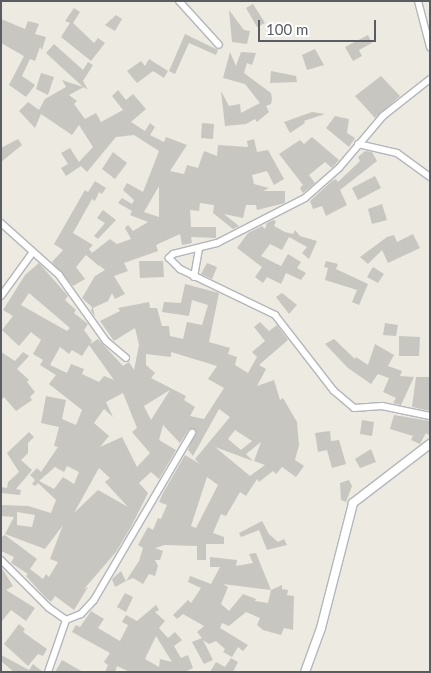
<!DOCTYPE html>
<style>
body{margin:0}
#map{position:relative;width:431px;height:673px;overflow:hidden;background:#eceae1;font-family:Lato,sans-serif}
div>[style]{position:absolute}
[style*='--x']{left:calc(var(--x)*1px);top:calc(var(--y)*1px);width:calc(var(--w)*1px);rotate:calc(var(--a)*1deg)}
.building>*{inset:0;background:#c8c6c0}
.roads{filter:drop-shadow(1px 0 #b3b6bb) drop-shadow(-1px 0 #b3b6bb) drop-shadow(0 1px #b3b6bb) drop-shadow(0 -1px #b3b6bb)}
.minor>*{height:6px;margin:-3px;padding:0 3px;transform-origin:3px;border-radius:3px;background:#fff}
.tertiary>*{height:8px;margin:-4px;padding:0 4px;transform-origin:4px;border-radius:4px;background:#fff}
span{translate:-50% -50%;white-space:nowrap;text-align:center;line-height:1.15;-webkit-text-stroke:4px #fff;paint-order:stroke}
.frame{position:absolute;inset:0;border:2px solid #595c61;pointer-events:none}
.scale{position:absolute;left:258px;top:20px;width:118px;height:22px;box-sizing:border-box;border:2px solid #595c61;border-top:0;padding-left:6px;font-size:15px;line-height:18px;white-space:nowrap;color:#595c61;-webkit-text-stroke:4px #fff;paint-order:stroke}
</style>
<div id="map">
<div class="building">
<div style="clip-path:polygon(253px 4px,265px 23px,257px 27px,246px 8px)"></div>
<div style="clip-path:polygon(74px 8px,80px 12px,73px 23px,94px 43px,98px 38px,105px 43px,91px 61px,61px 37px,70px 23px,65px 21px)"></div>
<div style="clip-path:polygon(229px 10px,244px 30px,250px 31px,247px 44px,232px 42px)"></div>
<div style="clip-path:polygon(116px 15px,122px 19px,115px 31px,105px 25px)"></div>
<div style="clip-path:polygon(1px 19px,25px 29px,28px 21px,39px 24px,35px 34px,46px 37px,42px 50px,40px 47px,35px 61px,30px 59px,22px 76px,35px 85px,26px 97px,9px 85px,24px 56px,1px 43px)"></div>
<div style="clip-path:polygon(185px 34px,218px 50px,216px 55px,189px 43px,175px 74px,169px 71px)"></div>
<div style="clip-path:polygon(368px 35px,372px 43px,359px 50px,362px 56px,353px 61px,345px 47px)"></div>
<div style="clip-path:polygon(evenodd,54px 44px,83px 70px,88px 62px,93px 65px,83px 81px,88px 90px,84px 87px,69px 95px,77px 101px,74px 104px,85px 119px,96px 113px,101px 122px,123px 110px,112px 96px,118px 90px,126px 100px,133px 94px,146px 109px,131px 122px,145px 131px,150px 123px,155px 127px,150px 135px,164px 142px,166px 137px,187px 145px,170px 171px,184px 174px,187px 165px,198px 168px,204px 151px,217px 156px,218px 145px,248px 147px,247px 141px,254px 139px,257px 152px,268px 150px,284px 179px,274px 185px,267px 171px,252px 175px,254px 184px,269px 188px,263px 191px,285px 191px,285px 203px,257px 210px,256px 205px,246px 205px,243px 218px,224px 214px,239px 226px,233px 229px,213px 213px,214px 205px,200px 203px,199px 211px,190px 210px,191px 227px,216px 227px,216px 238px,191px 237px,192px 243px,182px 245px,180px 234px,156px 245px,158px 251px,124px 263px,128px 271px,114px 276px,125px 294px,115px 299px,112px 293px,108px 301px,93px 308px,95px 317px,91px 311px,92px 307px,82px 298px,95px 276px,105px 270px,100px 266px,102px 264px,99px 266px,86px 255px,76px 267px,85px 279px,73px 286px,52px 262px,63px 250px,54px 244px,85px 190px,88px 192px,95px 181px,106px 188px,102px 194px,99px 192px,95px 201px,92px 199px,73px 233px,93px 245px,89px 249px,92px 253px,110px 239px,117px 244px,131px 239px,125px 228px,128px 225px,133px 231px,148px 222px,130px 215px,132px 211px,118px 203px,122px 198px,132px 204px,134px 200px,123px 190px,127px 183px,143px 192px,159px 151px,134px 135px,116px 137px,87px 172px,81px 166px,66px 176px,61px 168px,68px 164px,61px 153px,70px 148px,79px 162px,93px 147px,79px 125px,72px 135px,41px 114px,35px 128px,19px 111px,28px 102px,39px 110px,45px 99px,66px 87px,62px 80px,83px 87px,46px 53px,54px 44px,159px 186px,159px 217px,144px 212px,159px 186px)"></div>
<div style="clip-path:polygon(315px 49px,324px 65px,307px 70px,302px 55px)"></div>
<div style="clip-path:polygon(230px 52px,236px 66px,241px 52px,256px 53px,252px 65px,247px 63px,244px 73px,271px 93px,272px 99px,271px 104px,266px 106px,269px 112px,257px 122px,255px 119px,246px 124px,225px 126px,221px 91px,229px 106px,240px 104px,241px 113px,260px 103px,245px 84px,223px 78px)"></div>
<div style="clip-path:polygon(149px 59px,168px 71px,164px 78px,153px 71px,137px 83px,127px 71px,141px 61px,145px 66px)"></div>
<div style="clip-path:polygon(271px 71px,296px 76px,297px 82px,270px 83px)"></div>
<div style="clip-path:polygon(41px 73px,54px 77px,48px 95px,36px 89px)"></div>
<div style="clip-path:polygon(381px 76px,400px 96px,375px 118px,355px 96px)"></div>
<div style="clip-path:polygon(312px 112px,325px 114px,304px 121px,305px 123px,290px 133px,284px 122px)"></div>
<div style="clip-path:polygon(335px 116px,349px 119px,347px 133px,355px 138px,349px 147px,326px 128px)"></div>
<div style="clip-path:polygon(202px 123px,214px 124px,213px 139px,201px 138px)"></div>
<div style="clip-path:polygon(312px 137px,339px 160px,332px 168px,325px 162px,309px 175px,315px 183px,303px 193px,300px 188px,303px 185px,279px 154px,300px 140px,304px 144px)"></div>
<div style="clip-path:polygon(18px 139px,22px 145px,1px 162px,1px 148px)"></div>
<div style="clip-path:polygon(365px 151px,372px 152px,377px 161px,340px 190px,347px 205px,326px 216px,322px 206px,313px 209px,310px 201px,332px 181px,336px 179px,338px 182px,360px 161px,358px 157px)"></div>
<div style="clip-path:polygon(113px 152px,127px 163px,115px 179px,102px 169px)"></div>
<div style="clip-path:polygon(375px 176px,381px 188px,358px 200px,352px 188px)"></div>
<div style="clip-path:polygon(382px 204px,387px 220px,372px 224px,368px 209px)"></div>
<div style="clip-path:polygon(103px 210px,116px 220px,98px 239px,94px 236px,105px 223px,97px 218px)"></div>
<div style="clip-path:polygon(273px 220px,276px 221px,274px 226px,285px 232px,293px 234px,295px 230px,300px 236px,317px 241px,309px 259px,302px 253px,307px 247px,289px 237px,282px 250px,270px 244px,261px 256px,281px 266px,288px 254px,301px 262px,297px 268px,306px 273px,301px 280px,286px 273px,281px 284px,267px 277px,263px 283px,255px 277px,262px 267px,237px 248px,248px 233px,262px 226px,265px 229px,267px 223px)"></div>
<div style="clip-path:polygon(413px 234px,420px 248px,388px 263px,382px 250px,368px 264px,360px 257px,387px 237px,394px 235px,397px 242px)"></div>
<div style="clip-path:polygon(139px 261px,163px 261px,164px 277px,140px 278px)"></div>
<div style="clip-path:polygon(326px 261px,338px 264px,336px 269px,368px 284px,359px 305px,352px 302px,357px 290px,325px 280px,328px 268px,324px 267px)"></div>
<div style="clip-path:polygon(evenodd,39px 263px,68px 296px,65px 300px,76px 310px,74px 313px,88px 324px,84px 330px,92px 341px,90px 344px,98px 339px,123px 366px,129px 362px,134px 370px,139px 345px,135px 328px,114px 341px,100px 321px,120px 311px,118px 308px,149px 302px,150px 308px,157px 308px,162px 326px,169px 326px,170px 336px,183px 339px,187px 322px,202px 325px,208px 305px,192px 300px,189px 316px,162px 312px,164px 302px,181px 303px,185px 284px,219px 293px,209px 342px,230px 348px,228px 354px,237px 357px,235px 365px,248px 373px,257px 357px,252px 352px,265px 341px,254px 327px,260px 322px,269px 331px,277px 325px,288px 340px,259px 365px,266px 369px,257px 386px,274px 380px,280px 400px,283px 398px,297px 422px,299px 445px,295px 460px,304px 466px,296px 477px,282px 467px,276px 474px,273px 471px,259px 482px,257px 479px,246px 496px,240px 492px,226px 516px,221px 514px,213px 533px,224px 537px,224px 544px,206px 544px,206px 560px,197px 560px,197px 546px,165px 545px,155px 548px,163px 551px,160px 560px,155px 560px,158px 566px,155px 576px,149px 574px,143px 584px,133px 578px,126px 581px,139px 561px,143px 548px,138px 545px,148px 527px,153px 530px,158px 518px,161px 519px,167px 505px,159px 502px,163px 493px,185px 455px,200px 464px,195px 459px,230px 417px,219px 409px,193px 456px,188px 450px,196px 430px,189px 429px,180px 443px,163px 425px,159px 440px,176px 450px,159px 479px,151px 472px,139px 483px,148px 493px,132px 525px,116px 552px,84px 589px,88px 587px,74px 610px,55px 596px,51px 602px,46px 598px,26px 576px,28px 574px,11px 563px,14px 557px,1px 551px,1px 537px,5px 535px,37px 559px,30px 569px,43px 579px,46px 574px,49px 577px,58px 562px,50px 559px,63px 525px,45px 549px,5px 534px,14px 517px,1px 516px,1px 505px,28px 506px,51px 513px,56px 500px,38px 483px,35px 486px,32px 484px,35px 480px,30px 475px,37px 468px,41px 472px,58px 447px,54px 446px,59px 427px,41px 423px,46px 396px,66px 400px,62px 419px,76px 425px,82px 410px,49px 384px,56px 375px,40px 365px,43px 360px,33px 354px,41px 340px,31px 332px,19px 346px,2px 330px,13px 316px,3px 310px,25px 275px,39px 263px,29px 293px,70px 328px,67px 331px,21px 305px,29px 293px,39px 263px,89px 345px,114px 380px,104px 376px,99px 382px,82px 374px,84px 369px,71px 364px,67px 373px,50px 365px,60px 347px,69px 354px,72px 350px,82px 356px,89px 345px,39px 263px,171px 352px,217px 366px,208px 379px,224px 388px,204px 419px,190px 416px,195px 407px,184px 400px,186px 396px,151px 378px,155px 373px,146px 365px,146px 354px,171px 357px,171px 352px,39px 263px,170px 390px,151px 420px,144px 406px,170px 390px,39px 263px,123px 393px,137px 428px,132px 432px,150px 453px,137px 467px,122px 437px,100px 447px,109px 436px,94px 423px,104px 409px,113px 417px,106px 402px,123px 393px,39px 263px,235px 430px,252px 441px,241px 450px,228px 439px,235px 430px,39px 263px,261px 442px,254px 461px,265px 465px,250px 476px,215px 447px,253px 461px,246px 454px,261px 442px,39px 263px,67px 466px,79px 472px,74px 484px,63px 477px,54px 489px,39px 481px,55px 467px,64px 472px,67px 466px,39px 263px,99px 468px,110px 478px,105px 482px,128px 507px,98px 490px,74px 513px,99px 468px,39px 263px,207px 477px,218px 485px,196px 528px,191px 526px,207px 477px,39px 263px,17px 512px,35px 515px,32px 527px,17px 525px,17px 512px)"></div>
<div style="clip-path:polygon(207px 263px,217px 267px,212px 279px,201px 274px)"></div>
<div style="clip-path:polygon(373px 267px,384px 274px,378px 283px,367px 277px)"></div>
<div style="clip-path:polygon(282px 293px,297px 305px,289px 314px,276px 297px)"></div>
<div style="clip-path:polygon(385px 323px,398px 325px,396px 336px,383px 335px)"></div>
<div style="clip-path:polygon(399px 336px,420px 337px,419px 356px,399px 356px)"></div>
<div style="clip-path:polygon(334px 339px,355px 359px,356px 357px,368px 365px,375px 344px,394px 355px,388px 366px,402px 371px,400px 376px,414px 377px,401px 405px,393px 403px,396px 398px,383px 392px,389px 378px,378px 374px,371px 384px,348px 368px,325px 344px)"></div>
<div style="clip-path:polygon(1px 352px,15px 361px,23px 352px,29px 356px,17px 369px,29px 380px,27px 382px,35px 392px,30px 397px,32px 400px,16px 411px,4px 397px,1px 401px)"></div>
<div style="clip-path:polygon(416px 377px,430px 377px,430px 411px,412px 407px)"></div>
<div style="clip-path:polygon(394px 415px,430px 421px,430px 436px,426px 433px,420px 444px,411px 440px,413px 436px,390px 429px)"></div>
<div style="clip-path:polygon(362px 420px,374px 422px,372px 436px,360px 434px)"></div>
<div style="clip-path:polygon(330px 431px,331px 441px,339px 440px,346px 464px,332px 468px,327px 450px,318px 452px,315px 433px)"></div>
<div style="clip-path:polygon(29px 432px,34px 437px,28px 443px,28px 453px,21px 460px,32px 470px,16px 489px,21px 490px,20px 495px,1px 493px,1px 487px,7px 488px,8px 482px,19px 472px,7px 453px)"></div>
<div style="clip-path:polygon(371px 449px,376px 462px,360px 468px,355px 459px)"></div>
<div style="clip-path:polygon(349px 480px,352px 486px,346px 502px,341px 500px,340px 483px)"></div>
<div style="clip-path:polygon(262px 521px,269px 534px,278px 542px,284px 539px,287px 545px,267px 550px,259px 530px,241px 537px,239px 533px)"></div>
<div style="clip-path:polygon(evenodd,256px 553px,271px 590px,282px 585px,282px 589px,288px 590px,287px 595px,294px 596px,293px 630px,284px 628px,281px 635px,263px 630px,257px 625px,260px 618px,246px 612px,229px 626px,222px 623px,220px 628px,248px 645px,243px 651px,238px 647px,232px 657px,223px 652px,225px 649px,216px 641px,209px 644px,203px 640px,213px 660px,204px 664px,192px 642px,202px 638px,197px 632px,204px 626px,183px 614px,177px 619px,173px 615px,188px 600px,191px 603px,201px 588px,188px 582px,190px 576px,211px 584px,220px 567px,210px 567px,210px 557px,237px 560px,236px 566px,253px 563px,249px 554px,256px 553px,223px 584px,271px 590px,268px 603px,255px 601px,256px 599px,243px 594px,229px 611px,221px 604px,228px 587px,223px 584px)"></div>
<div style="clip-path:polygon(1px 567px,13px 586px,6px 590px,35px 608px,26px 621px,11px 610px,1px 622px)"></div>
<div style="clip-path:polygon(121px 571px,126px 581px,115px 587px,112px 579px)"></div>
<div style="clip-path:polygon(125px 593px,133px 597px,126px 612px,117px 607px)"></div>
<div style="clip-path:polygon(evenodd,156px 605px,159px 610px,155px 612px,165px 621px,159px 628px,168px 638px,175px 632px,182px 640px,174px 646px,181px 658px,188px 655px,193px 668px,185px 672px,130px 672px,117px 666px,115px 672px,105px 672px,108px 665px,104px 662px,110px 653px,72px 632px,76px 625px,80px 627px,91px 611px,104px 619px,98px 628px,120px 641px,128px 625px,122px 622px,126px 615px,137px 621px,156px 605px,156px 636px,172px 662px,160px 659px,159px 667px,145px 659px,156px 636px)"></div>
<div style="clip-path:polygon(19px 624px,25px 629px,23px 632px,47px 649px,43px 656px,38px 654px,28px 666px,4px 644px)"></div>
<div style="clip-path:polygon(1px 655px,29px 670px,33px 664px,43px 672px,14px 672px,1px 661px)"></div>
<div style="clip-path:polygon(231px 658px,238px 662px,233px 672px,210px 672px,216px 662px,225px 667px)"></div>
<div style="clip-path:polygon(62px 660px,83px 672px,55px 672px)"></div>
</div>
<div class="roads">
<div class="minor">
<div style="--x:179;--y:1;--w:59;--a:47.7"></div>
<div style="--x:418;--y:1;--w:48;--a:75.4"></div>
<div style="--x:430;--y:79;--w:60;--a:141.8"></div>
<div style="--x:383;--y:116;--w:68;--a:130.2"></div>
<div style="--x:339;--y:168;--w:45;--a:138.6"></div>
<div style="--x:305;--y:198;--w:99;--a:152.9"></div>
<div style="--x:217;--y:243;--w:45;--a:166"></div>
<div style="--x:173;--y:254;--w:6;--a:135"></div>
<div style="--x:169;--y:258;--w:16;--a:45"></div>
<div style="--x:180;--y:269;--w:106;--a:25.8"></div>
<div style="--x:275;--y:315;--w:96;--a:52.2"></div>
<div style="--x:334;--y:391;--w:26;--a:40"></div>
<div style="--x:354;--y:408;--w:28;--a:-4"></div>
<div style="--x:382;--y:406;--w:49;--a:11.8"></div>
<div style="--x:358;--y:144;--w:40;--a:13"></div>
<div style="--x:397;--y:153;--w:41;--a:36"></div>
<div style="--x:1;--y:223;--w:78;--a:41.9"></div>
<div style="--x:59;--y:275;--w:81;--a:54.5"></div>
<div style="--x:106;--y:341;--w:26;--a:40"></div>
<div style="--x:194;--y:277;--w:27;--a:-80"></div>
<div style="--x:1;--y:296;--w:54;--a:-54"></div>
<div style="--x:1;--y:560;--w:68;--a:45"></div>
<div style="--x:49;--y:608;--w:21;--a:35"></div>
<div style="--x:66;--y:620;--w:16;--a:-22"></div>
<div style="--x:81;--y:614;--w:19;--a:-47"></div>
<div style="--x:94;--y:600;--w:194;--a:-59.6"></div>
<div style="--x:48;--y:672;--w:55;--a:-70.9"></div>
</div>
<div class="tertiary">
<div style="--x:305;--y:672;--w:47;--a:-70"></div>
<div style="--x:321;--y:628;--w:129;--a:-75.6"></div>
<div style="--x:353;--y:503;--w:97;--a:-37.5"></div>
</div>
</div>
<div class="frame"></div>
<div class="scale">100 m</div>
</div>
